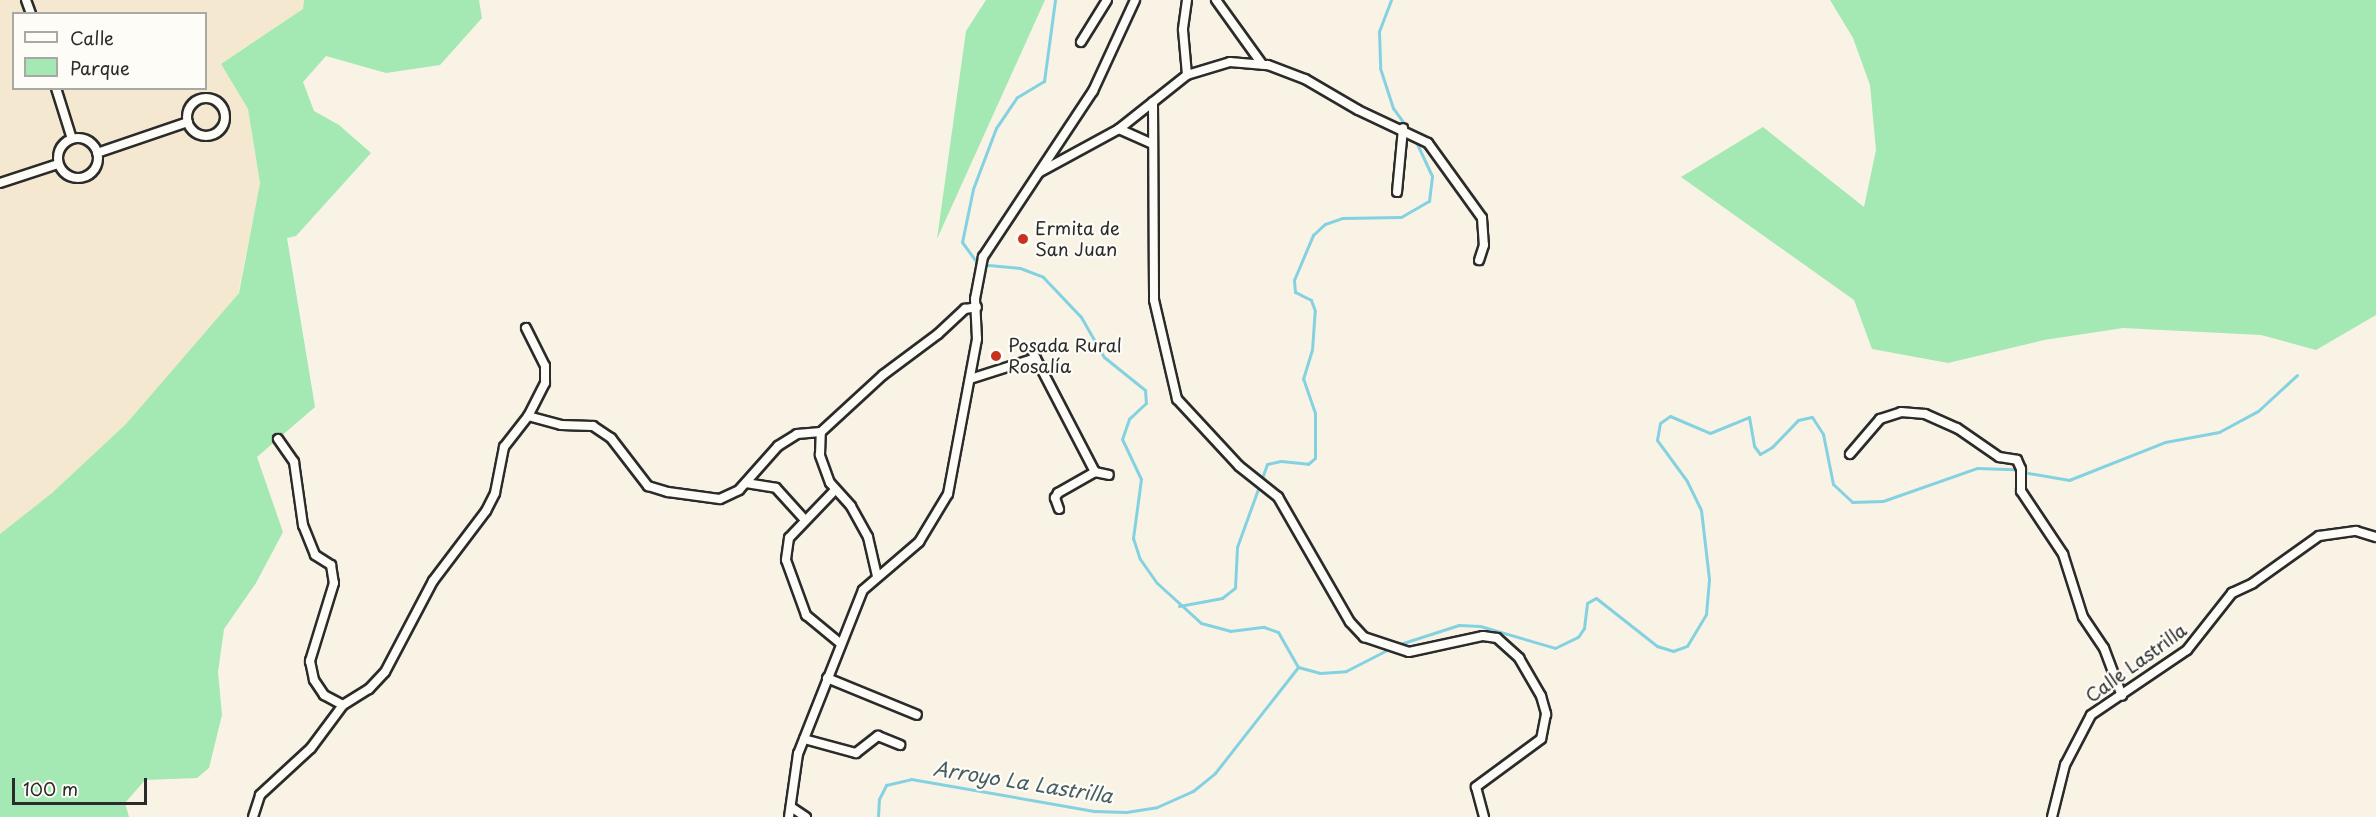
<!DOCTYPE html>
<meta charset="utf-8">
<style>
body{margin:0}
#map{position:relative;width:2376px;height:817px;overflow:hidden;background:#f9f3e5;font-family:"Playpen Sans",sans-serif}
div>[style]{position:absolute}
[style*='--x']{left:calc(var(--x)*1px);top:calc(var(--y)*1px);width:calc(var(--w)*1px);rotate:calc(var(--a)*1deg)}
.built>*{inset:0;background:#f4e8d0}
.green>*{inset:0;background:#a4e8b3}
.stream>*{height:3px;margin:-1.5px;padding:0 1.5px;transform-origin:1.5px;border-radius:1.5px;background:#84d2e1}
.roads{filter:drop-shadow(2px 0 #2b2b2b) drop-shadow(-2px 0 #2b2b2b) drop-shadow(0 2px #2b2b2b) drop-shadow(0 -2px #2b2b2b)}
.street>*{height:8px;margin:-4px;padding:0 4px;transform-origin:4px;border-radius:4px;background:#fdfcf7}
.street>.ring{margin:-4px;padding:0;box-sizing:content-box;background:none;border:8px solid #fdfcf7;border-radius:50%}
.dots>*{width:16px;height:16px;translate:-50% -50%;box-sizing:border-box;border:3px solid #fdfcf7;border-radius:50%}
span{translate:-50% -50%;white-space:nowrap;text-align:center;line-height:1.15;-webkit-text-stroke:4.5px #fdfcf7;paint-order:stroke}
.poi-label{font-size:18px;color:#2b2b2b}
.left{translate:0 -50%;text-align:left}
.street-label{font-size:18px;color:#2b2b2b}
.water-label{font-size:20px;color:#465d62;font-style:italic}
.legend{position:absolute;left:12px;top:12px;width:195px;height:78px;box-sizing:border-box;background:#fdfcf7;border:2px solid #a9a8a5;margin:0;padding:8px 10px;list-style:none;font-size:18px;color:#2b2b2b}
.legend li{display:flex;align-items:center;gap:12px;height:30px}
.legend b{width:30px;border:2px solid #a9a8a5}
.scale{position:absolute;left:12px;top:778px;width:135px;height:27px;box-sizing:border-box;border:3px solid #2b2b2b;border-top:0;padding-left:8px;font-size:18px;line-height:21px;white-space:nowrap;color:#2b2b2b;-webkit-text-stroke:4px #fdfcf7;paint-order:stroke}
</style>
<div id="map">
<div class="built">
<div style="clip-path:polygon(evenodd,0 0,304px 0,303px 9px,221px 64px,248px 109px,260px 183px,238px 294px,126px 424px,52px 493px,0 534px,0 0,14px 14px,206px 14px,206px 88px,14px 88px,14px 14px)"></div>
</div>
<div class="green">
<div style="clip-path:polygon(304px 0,479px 0,482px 18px,440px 65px,386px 73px,326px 56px,303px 82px,314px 111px,339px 125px,371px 153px,296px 236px,287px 238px,315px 407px,257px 457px,283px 532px,256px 583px,224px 629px,218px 672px,222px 715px,209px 768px,197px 778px,145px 780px,125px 803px,129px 817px,0 817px,0 534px,52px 493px,126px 424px,239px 293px,260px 183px,248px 109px,221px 64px,303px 9px)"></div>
<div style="clip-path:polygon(986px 0,1045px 0,937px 239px,966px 31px)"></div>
<div style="clip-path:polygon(1830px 0,2376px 0,2376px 315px,2316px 350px,2261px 335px,2123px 328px,2044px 340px,1948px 363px,1872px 349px,1854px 300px,1681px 177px,1763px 127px,1864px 207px,1876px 150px,1870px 85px,1853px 38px)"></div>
</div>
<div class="stream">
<div style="--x:1055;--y:0;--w:82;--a:97.7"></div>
<div style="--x:1044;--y:81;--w:31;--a:149"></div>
<div style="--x:1017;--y:97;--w:37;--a:124"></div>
<div style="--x:996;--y:128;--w:65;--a:110.7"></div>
<div style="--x:973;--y:189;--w:54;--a:101.7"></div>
<div style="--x:962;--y:242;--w:27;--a:54"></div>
<div style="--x:978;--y:264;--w:42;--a:5.4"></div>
<div style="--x:1020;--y:268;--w:25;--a:21"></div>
<div style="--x:1043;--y:277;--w:55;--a:46.5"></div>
<div style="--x:1081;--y:317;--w:46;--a:60.1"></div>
<div style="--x:1104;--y:357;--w:53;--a:38.8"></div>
<div style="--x:1145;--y:390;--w:13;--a:86"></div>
<div style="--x:1146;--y:403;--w:23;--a:137"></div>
<div style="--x:1129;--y:419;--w:21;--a:109"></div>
<div style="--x:1122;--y:439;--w:44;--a:64.6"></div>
<div style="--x:1141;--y:479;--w:60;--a:97.7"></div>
<div style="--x:1133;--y:538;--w:22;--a:72"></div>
<div style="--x:1140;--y:559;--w:29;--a:55"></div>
<div style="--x:1157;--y:583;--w:59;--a:42.3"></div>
<div style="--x:1201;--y:623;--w:30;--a:15"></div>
<div style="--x:1230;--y:631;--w:34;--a:-7"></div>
<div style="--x:1264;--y:627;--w:15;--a:20"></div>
<div style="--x:1278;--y:632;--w:40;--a:60.3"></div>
<div style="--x:1391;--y:0;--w:34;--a:111"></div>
<div style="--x:1379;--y:32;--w:36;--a:88"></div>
<div style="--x:1380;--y:68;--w:42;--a:72"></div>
<div style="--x:1393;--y:108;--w:19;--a:54"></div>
<div style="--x:2028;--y:473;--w:42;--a:9.7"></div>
<div style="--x:2069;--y:480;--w:103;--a:-21.6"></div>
<div style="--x:2165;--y:442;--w:55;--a:-10.5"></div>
<div style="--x:2219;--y:432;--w:44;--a:-28.3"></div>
<div style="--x:2258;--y:411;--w:53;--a:-42.7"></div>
<div style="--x:1179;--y:606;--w:44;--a:-10.5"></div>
<div style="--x:1222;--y:598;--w:16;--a:-38"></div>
<div style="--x:1235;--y:588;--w:41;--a:-87.2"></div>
<div style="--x:1237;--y:547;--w:88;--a:-70.1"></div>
<div style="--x:1267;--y:464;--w:14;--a:-12"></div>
<div style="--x:1281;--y:461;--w:27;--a:6"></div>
<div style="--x:1308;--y:464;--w:9;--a:-41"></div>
<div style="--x:1315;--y:458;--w:45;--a:-90"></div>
<div style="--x:1315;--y:413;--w:36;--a:-109"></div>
<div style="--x:1303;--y:379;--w:30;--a:-73"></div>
<div style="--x:1312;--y:350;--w:39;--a:-86"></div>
<div style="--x:1315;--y:311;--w:12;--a:-110"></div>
<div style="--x:1311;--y:300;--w:18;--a:-153"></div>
<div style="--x:1295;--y:292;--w:12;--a:-95"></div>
<div style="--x:1294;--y:280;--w:49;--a:-67.1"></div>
<div style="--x:1313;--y:235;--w:16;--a:-43"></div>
<div style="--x:1325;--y:224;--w:18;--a:-19"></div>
<div style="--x:1342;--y:218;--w:59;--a:-1"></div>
<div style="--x:1401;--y:217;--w:32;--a:-30"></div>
<div style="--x:1429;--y:201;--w:25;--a:-83"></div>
<div style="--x:1432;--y:176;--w:38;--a:-115"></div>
<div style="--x:1397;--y:645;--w:65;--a:-17.9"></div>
<div style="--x:1459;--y:625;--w:21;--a:3"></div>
<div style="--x:1480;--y:626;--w:78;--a:16.3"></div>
<div style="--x:1555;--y:648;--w:25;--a:-26"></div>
<div style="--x:1578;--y:637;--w:11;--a:-56"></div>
<div style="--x:1584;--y:628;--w:25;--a:-83"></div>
<div style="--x:1587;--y:603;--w:10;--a:-29"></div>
<div style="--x:1596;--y:598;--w:78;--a:38.2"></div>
<div style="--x:1657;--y:646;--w:17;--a:17"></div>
<div style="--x:1673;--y:651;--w:15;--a:-20"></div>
<div style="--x:1687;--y:646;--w:37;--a:-59"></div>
<div style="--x:1706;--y:614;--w:35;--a:-85"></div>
<div style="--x:1709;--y:579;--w:69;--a:-96.6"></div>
<div style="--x:1701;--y:510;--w:32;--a:-116"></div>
<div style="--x:1687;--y:481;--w:51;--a:-126.2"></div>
<div style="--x:1657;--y:440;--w:17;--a:-80"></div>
<div style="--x:1660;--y:423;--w:12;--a:-35"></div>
<div style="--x:1670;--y:416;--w:43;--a:23"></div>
<div style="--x:1710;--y:433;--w:42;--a:-22.3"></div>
<div style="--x:1749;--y:417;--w:29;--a:80"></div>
<div style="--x:1754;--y:446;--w:10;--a:53"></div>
<div style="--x:1760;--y:454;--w:14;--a:-30"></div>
<div style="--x:1772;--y:447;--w:37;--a:-46"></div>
<div style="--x:1798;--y:420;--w:14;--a:-12"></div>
<div style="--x:1812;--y:417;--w:20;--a:57"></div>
<div style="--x:1823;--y:434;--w:51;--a:78.7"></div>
<div style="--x:1833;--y:484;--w:26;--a:43"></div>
<div style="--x:1852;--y:502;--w:31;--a:-2"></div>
<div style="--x:1883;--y:501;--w:100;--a:-19.3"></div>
<div style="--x:1977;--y:468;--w:37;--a:2"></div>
<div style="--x:1298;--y:667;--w:23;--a:15"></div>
<div style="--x:1320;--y:673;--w:26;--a:-4"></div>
<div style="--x:1346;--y:671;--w:51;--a:-27.1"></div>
<div style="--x:878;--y:817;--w:18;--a:-87"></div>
<div style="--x:879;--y:799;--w:16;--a:-63"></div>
<div style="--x:886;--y:785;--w:26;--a:-13"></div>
<div style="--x:911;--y:779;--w:187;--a:9.9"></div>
<div style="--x:1095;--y:811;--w:31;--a:2"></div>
<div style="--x:1126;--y:812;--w:31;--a:-9"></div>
<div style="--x:1157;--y:807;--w:39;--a:-24"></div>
<div style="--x:1193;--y:791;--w:28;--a:-39"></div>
<div style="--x:1215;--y:773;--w:135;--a:-51.9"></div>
</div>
<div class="roads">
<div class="street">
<div style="--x:26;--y:0;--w:15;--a:70"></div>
<div style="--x:1187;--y:0;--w:30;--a:98"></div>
<div style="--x:1183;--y:30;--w:45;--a:84.9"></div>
<div style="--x:1216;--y:0;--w:79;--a:54.3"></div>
<div style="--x:1081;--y:42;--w:49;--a:-58.2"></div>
<div style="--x:56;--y:88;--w:53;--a:72.6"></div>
<div class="ring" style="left:187px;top:98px;width:30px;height:30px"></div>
<div style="--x:1153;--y:102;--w:198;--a:89.7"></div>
<div style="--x:1154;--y:300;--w:102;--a:76.9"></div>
<div style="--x:1177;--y:399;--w:91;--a:47.2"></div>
<div style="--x:1239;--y:466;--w:50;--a:38.5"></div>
<div style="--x:1278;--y:497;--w:144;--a:60.1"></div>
<div style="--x:1350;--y:622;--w:21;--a:47"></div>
<div style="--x:1364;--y:637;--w:47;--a:18.4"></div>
<div style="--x:1409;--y:652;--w:76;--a:-12.2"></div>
<div style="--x:1483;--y:636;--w:14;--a:8"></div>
<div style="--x:1497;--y:638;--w:30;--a:42"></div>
<div style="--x:1519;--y:658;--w:44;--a:59.9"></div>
<div style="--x:1541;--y:696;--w:19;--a:74"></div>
<div style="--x:1546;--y:714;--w:25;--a:101"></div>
<div style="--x:1541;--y:739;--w:81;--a:143.6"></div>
<div style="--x:1476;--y:787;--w:31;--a:75"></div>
<div style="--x:1119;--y:129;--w:34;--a:24"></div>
<div class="ring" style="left:58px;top:138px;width:32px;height:32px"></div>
<div style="--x:97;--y:153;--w:96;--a:-18.8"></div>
<div style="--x:1040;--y:172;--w:90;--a:-28.6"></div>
<div style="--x:1119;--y:129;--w:87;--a:-38.5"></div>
<div style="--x:1187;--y:75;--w:45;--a:-16.8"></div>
<div style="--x:1230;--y:62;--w:38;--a:5"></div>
<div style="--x:1268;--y:65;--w:40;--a:21"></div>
<div style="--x:1305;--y:79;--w:61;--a:30.3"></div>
<div style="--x:1358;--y:110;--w:77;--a:25.2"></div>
<div style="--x:1428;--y:143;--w:92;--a:54.2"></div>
<div style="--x:1482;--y:218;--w:27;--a:86"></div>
<div style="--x:1484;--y:245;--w:16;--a:108"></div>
<div style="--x:0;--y:183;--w:61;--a:-18.1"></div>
<div style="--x:1397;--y:192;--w:64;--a:-84.6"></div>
<div style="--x:526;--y:328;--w:42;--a:63.4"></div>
<div style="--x:545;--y:366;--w:17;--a:90"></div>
<div style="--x:545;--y:383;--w:37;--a:117"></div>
<div style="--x:1031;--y:349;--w:139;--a:62.5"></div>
<div style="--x:970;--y:379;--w:69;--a:-17.7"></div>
<div style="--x:278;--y:439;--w:28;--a:55"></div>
<div style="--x:294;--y:462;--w:64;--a:81.9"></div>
<div style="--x:303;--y:525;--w:32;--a:68"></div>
<div style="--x:315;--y:555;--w:19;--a:32"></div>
<div style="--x:331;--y:565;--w:18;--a:81"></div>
<div style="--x:334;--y:583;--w:82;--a:107.1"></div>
<div style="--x:310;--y:661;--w:19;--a:78"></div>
<div style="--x:314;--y:680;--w:18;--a:56"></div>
<div style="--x:324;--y:695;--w:21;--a:28"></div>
<div style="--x:1850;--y:454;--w:46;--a:-49.4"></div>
<div style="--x:1880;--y:419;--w:22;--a:-18"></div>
<div style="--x:1901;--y:412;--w:24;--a:5"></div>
<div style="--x:1925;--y:414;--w:35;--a:24"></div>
<div style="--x:1957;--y:428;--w:51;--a:34.6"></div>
<div style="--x:1999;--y:457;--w:18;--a:9"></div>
<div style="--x:2017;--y:460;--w:10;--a:66"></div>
<div style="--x:2021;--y:469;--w:22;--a:90"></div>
<div style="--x:2021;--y:491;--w:76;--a:56.3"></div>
<div style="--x:2063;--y:554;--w:66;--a:72.4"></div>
<div style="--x:2083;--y:617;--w:37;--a:56"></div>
<div style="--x:2104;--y:648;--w:51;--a:69.4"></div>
<div style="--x:746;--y:483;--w:30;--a:9"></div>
<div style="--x:776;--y:488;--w:43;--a:47.8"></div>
<div style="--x:835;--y:490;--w:66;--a:133.8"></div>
<div style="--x:789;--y:538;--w:22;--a:98"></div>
<div style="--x:786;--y:560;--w:59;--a:70"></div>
<div style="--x:806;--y:615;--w:44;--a:39.5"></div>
<div style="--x:1059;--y:509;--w:12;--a:-110"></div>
<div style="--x:1055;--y:498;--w:6;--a:-59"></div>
<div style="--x:1058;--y:493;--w:43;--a:-29.6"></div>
<div style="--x:1095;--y:472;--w:14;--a:12"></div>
<div style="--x:877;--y:576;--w:40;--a:-103"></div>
<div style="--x:868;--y:537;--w:35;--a:-119"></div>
<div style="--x:851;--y:506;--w:31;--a:-132"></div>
<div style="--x:830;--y:483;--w:30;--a:-110"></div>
<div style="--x:820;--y:455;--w:23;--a:-88"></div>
<div style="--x:821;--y:432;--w:84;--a:-42.6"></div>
<div style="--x:883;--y:375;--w:69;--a:-36.7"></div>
<div style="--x:938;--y:334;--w:37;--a:-43"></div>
<div style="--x:965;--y:309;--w:12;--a:-9"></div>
<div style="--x:827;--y:678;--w:97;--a:22.3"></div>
<div style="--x:804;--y:739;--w:54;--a:15.1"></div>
<div style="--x:856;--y:753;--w:28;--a:-38"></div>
<div style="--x:878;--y:736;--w:24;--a:22"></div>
<div style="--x:791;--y:807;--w:18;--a:34"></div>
<div style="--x:253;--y:817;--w:23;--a:-72"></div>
<div style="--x:260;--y:795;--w:69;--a:-42.7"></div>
<div style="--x:311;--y:748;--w:54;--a:-53.3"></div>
<div style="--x:343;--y:705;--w:31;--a:-32"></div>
<div style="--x:369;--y:689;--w:23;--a:-47"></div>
<div style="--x:385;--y:672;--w:103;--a:-62.2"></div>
<div style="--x:433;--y:581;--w:88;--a:-52.9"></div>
<div style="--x:486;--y:511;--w:20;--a:-63"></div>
<div style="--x:495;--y:493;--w:47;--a:-78.9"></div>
<div style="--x:504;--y:447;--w:39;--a:-52"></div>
<div style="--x:528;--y:416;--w:34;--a:15"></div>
<div style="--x:561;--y:425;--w:32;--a:2"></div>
<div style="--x:593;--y:426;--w:22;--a:34"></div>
<div style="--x:611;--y:438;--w:61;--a:52.4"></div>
<div style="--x:648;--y:486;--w:21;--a:17"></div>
<div style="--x:668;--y:492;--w:52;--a:7.7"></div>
<div style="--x:720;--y:499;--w:21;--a:-25"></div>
<div style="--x:739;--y:490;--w:59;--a:-48.4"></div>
<div style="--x:778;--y:446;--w:22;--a:-32"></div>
<div style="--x:797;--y:434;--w:24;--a:-5"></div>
<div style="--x:789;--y:817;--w:64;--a:-81.9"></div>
<div style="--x:798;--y:754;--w:176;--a:-68.4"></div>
<div style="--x:863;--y:590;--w:74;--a:-40.6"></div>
<div style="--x:919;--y:542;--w:56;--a:-58.9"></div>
<div style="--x:948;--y:494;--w:158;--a:-79.4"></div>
<div style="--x:977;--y:339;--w:40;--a:-92.9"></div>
<div style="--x:975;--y:299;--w:43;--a:-79.2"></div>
<div style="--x:983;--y:257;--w:199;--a:-56.5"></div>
<div style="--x:1093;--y:91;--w:100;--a:-65.2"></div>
<div style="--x:2052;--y:817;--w:54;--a:-76"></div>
<div style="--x:2065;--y:765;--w:56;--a:-62.5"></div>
<div style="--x:2091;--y:715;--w:116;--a:-34.1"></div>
<div style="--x:2187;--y:650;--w:73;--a:-51.7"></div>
<div style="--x:2232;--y:593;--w:23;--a:-25"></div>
<div style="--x:2253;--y:583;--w:81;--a:-35.5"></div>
<div style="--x:2319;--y:536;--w:37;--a:-8"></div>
<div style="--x:2356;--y:531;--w:21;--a:17"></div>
</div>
</div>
<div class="dots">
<div style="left:1023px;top:239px;background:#c8321e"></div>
<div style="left:996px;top:356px;background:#c8321e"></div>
</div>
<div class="poi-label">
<span class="left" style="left:1035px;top:239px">Ermita de<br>San Juan</span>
<span class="left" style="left:1008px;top:356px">Posada Rural<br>Rosalía</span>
</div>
<div class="street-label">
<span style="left:2136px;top:663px;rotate:-36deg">Calle Lastrilla</span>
</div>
<div class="water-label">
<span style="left:1023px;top:782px;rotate:9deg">Arroyo La Lastrilla</span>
</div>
<ul class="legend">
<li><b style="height:8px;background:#fdfcf7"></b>Calle</li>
<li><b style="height:16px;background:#a4e8b3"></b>Parque</li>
</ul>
<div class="scale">100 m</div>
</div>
